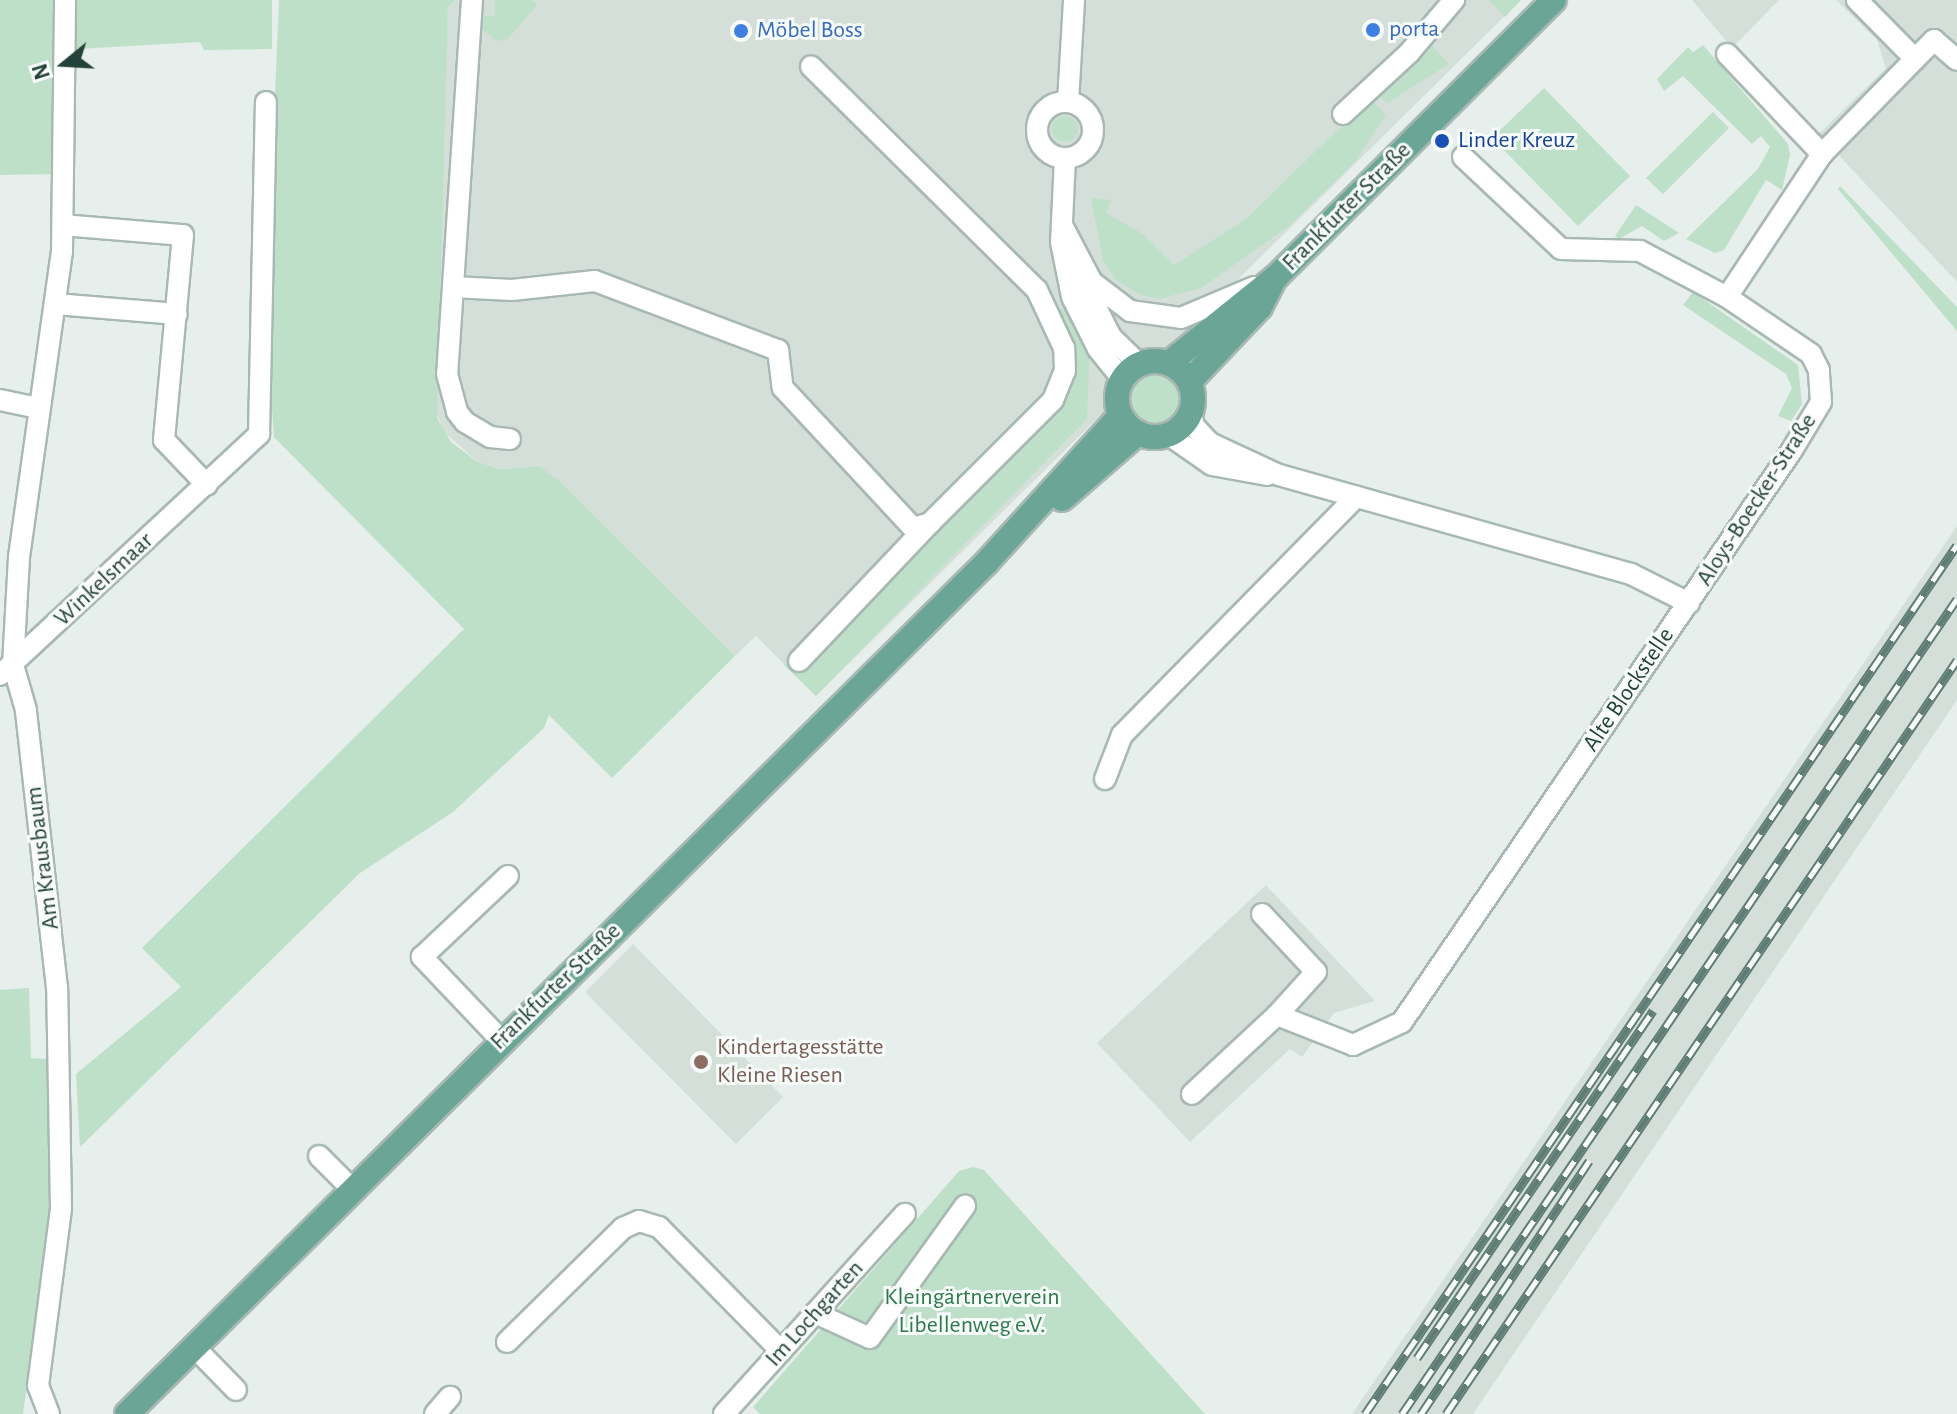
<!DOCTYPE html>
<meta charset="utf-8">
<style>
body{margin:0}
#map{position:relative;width:1957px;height:1414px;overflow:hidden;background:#e6efeb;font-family:"Alegreya Sans",sans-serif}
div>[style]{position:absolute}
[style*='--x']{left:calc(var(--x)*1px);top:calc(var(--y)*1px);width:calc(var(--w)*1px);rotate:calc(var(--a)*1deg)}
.built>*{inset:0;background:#d4dfda}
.green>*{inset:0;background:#bfe0c8}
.round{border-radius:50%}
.roads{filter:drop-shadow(2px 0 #a8b8b2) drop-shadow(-2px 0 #a8b8b2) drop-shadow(0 2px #a8b8b2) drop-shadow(0 -2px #a8b8b2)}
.minor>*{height:20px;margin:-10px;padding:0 10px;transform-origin:10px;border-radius:10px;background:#fff}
.minor>.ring{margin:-10px;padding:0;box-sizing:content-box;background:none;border:20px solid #fff;border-radius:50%}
.major>*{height:24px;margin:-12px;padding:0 12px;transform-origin:12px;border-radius:12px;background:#6aa596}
.major>.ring{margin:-12px;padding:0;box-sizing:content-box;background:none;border:24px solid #6aa596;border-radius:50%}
.rail>*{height:9px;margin-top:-4.5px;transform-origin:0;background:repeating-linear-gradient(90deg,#f7fbf9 0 18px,#5f7d75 0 36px);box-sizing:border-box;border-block:2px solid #5f7d75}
.dots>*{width:22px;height:22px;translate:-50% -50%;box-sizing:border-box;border:4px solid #f7fbf9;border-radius:50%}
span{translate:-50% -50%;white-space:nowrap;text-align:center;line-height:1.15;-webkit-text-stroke:6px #f7fbf9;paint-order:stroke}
.shop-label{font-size:24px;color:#366cbe}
.left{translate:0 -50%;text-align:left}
.transit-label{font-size:24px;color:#164399}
.street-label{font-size:24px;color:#24423a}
.education-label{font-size:24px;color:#785e54}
.park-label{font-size:24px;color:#2d7a4b}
.north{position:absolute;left:24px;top:24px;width:80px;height:80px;-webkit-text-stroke:6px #f7fbf9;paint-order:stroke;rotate:252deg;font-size:22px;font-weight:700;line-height:32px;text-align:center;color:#24423a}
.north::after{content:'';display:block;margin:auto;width:28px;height:36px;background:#24423a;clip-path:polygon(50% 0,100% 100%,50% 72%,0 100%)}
</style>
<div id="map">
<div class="built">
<div style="clip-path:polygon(456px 0,1521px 0,816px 696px,756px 636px,735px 656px,539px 466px,500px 469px,478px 462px,443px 431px,435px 409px,436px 348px,448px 7px)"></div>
<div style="clip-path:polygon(1692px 0,1779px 0,1732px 48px)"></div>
<div style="clip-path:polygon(1836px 0,1957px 0,1957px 282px,1819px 134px,1886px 68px,1877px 40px)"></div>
<div style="clip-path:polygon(1957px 526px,1957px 700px,1473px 1414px,1352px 1414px)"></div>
<div style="clip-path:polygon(1266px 885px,1375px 1001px,1334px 1013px,1302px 1057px,1290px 1049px,1190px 1142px,1097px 1043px)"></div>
<div style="clip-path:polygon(633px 944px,783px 1097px,736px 1144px,585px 992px)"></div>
</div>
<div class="green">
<div style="clip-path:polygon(0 0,53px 0,56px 174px,0 175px)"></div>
<div style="clip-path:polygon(75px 0,272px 0,272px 49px,204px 50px,200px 42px,77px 49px)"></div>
<div style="clip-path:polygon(279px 0,456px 0,448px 7px,437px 418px,451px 442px,478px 462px,500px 469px,539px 466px,558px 480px,735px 656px,612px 778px,549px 715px,544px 728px,453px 812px,360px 873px,80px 1147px,76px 1074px,181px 987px,142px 948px,464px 629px,274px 437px,272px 409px,262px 404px)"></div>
<div style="clip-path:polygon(495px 0,533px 0,537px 5px,508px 39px,497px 41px,481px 29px,481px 16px,495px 16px)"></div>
<div style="clip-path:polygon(1489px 0,1521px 0,1505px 17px)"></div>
<div style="clip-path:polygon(1425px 38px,1449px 64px,1387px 103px,1376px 93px)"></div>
<div style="clip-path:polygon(1703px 45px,1788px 144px,1790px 155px,1782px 190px,1766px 180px,1724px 250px,1715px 253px,1686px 239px,1758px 169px,1770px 147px,1761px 136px,1752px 144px,1683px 76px,1664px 91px,1657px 79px,1688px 47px,1693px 52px)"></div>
<div style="clip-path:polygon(1544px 88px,1630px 176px,1578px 226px,1492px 138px)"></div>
<div style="clip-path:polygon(1370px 98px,1386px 115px,1355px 162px,1288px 227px,1201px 288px,1160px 299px,1140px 295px,1115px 279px,1103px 261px,1091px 198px,1111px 200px,1106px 213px,1143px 234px,1174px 265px,1246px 219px)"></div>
<div style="clip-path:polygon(1713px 112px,1729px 128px,1663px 194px,1646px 178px)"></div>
<div class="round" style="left:1052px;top:116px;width:26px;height:26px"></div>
<div style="clip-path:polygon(1840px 186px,1957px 307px,1957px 331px,1838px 189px)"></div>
<div style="clip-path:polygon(1636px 205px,1679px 233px,1664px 241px,1642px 226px,1619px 239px,1615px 236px)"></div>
<div style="clip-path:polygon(1693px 292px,1798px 365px,1802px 404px,1791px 421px,1778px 416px,1792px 388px,1786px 374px,1683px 305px)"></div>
<div style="clip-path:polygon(1055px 307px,1073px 313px,1090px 348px,1087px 419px,816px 696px,784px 665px,907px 545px,923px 547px,1058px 409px,1074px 367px)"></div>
<div class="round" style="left:1123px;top:367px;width:64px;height:64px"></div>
<div style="clip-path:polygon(29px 988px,31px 1058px,47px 1059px,52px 1097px,50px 1212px,23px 1414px,0 1414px,0 990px)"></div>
<div style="clip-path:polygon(973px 1167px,984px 1170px,1205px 1414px,760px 1414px,753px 1407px,959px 1171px)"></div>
</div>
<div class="roads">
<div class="minor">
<div style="--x:472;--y:0;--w:375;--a:93.8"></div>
<div style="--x:447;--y:374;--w:39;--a:75"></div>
<div style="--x:457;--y:412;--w:13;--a:51"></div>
<div style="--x:465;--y:422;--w:29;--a:31"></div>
<div style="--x:490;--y:437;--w:20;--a:6"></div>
<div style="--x:1727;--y:54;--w:138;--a:46.5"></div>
<div style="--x:1915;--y:59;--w:27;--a:-45"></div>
<div style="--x:1934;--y:40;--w:30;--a:41"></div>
<div style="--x:1068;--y:102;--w:102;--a:-86.6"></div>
<div class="ring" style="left:1037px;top:102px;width:36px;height:36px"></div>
<div style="--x:1343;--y:114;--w:90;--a:-42.7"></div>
<div style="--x:1409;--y:53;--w:70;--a:-49.7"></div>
<div style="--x:1463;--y:157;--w:134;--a:43.2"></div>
<div style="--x:1561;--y:249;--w:79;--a:1.5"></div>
<div style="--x:1640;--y:251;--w:98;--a:27.9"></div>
<div style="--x:1065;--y:158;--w:84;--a:92.7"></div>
<div style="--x:1061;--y:242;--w:56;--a:78.7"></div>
<div style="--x:1072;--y:297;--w:58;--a:63.4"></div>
<div style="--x:1098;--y:349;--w:38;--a:51"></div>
<div style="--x:63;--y:225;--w:120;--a:4.8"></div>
<div style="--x:183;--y:235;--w:206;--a:95.3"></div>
<div style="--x:164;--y:440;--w:62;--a:46.3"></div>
<div style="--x:1063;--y:227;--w:62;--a:62.2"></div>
<div style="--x:1092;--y:282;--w:48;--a:37.3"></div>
<div style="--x:1130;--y:311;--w:51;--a:7.8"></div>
<div style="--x:1181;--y:318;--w:79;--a:-23"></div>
<div style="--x:1080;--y:275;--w:69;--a:63.4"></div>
<div style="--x:1111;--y:337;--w:39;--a:44"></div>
<div style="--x:453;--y:287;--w:59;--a:2.9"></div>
<div style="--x:512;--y:290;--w:83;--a:-6.2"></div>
<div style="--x:595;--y:281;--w:196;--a:20.7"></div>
<div style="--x:778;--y:350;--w:38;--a:83"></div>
<div style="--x:783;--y:388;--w:191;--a:47.1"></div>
<div style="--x:913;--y:528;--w:18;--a:-16"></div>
<div style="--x:930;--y:523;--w:174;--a:-45"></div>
<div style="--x:1053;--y:400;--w:31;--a:-68"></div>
<div style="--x:1065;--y:371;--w:23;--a:-92"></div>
<div style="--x:1064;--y:348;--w:64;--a:-115"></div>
<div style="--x:1037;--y:290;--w:318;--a:-135.3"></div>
<div style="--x:56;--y:304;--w:121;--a:4.7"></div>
<div style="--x:0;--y:400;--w:40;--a:12"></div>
<div style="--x:1191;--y:413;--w:13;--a:77"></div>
<div style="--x:1194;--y:426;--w:23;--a:47"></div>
<div style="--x:1210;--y:443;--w:76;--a:24.9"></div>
<div style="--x:1279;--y:475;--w:366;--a:15.7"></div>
<div style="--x:1631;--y:574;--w:65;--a:26.6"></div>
<div style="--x:1169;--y:435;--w:52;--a:34.9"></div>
<div style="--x:1212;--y:465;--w:56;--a:10.3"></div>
<div style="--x:799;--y:661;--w:190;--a:-46.5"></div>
<div style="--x:0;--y:675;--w:354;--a:-42.9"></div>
<div style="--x:259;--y:434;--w:332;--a:-88.8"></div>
<div style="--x:1105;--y:779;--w:47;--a:-68.9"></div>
<div style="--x:1122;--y:735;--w:334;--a:-45.5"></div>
<div style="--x:1262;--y:914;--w:79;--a:47"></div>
<div style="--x:1316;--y:972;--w:58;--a:132.2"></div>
<div style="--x:501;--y:1040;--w:115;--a:-133.6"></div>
<div style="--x:422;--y:957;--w:118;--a:-43.3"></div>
<div style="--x:1192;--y:1094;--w:116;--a:-42.9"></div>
<div style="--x:1277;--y:1015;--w:82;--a:21.5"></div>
<div style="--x:1353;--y:1045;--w:54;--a:-25.1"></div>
<div style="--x:1402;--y:1022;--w:692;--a:-55.71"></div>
<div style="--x:1792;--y:450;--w:56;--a:-58.9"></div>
<div style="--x:1821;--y:402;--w:32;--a:-94"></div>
<div style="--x:1819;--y:370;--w:18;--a:-117"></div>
<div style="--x:1811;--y:354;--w:102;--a:-145.8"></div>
<div style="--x:1727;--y:297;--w:172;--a:-56.4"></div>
<div style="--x:1822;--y:154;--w:133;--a:-45.6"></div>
<div style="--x:1915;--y:59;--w:83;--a:-134.5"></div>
<div style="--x:319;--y:1156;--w:47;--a:45"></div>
<div style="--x:815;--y:1313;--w:60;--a:24.4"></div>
<div style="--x:870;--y:1338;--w:163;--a:-54.3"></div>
<div style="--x:507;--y:1342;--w:163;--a:-44.5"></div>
<div style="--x:623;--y:1228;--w:17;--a:-24"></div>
<div style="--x:639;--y:1221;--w:21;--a:17"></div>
<div style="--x:659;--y:1227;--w:174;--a:45.5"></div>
<div style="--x:194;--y:1347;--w:60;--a:45.7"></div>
<div style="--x:49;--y:1414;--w:30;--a:-111"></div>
<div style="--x:38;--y:1386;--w:179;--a:-82.6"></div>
<div style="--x:61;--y:1208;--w:220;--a:-91"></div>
<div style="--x:57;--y:988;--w:280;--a:-96.4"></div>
<div style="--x:26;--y:710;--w:47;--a:-106.1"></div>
<div style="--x:13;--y:665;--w:108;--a:-86.8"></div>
<div style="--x:19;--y:557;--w:308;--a:-82"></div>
<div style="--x:62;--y:252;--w:252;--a:-89.3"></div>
<div style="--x:435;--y:1414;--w:23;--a:-49"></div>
<div style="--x:724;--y:1414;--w:270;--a:-47.9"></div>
</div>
<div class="major">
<div class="ring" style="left:1117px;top:361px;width:52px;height:52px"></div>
<div style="--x:1169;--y:363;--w:137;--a:-38.8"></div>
<div style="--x:1276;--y:277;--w:392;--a:-44.9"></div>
<div style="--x:1189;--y:382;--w:103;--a:-46.6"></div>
<div style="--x:1260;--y:307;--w:28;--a:-63"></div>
<div style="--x:1062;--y:499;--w:101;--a:-41"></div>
<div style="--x:127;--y:1414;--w:1211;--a:-44.73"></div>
<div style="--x:987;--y:562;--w:197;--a:-47.7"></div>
</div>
</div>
<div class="rail">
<div style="--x:1417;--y:1358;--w:420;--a:-55.8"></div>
<div style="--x:1365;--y:1414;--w:1051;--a:-55.74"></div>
<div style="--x:1402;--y:1414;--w:986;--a:-55.75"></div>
<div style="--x:1421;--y:1414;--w:304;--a:-56.4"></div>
<div style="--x:1446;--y:1414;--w:911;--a:-55.87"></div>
</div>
<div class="dots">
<div style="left:1373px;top:30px;background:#3f7fe0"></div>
<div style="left:741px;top:31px;background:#3f7fe0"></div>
<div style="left:1442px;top:141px;background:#1a4fb4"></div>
<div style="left:701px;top:1062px;background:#8d6e63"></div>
</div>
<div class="shop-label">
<span class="left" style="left:1389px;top:30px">porta</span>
<span class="left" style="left:757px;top:31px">Möbel Boss</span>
</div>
<div class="transit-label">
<span class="left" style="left:1458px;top:141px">Linder Kreuz</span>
</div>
<div class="street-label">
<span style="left:1347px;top:207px;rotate:-45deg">Frankfurter Straße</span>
<span style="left:1757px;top:500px;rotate:-57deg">Aloys-Boecker-Straße</span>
<span style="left:104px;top:580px;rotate:-43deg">Winkelsmaar</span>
<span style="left:1629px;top:690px;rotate:-56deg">Alte Blockstelle</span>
<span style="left:43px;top:858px;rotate:-97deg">Am Krausbaum</span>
<span style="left:556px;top:987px;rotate:-44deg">Frankfurter Straße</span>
<span style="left:815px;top:1314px;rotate:-48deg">Im Lochgarten</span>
</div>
<div class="education-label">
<span class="left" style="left:717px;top:1062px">Kindertagesstätte<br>Kleine Riesen</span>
</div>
<div class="park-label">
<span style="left:972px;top:1312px">Kleingärtnerverein<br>Libellenweg e.V.</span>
</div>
<div class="north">N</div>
</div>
